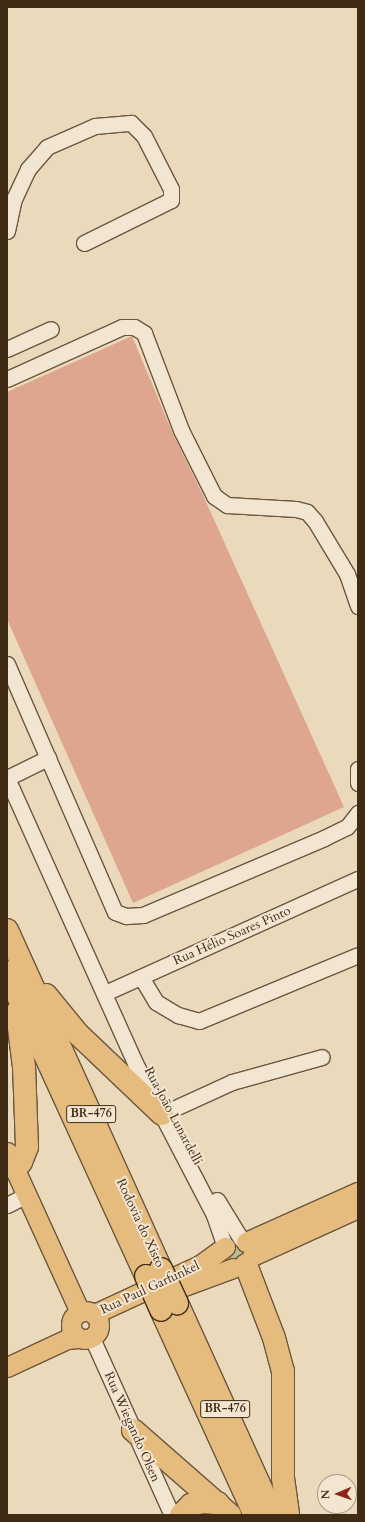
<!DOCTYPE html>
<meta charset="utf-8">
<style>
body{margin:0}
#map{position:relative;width:365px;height:1522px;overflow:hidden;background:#ebd9bb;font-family:Cardo,serif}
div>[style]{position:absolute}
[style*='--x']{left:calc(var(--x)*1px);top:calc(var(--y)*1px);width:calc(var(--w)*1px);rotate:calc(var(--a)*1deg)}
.green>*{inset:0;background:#b8bf8f}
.building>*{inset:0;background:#dea68f}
.roads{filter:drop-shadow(1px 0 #6b563e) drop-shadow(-1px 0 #6b563e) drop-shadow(0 1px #6b563e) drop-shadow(0 -1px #6b563e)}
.minor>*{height:15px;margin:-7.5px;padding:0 7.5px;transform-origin:7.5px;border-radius:7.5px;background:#f2e6d3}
.major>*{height:19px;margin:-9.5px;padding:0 9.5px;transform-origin:9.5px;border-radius:9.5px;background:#e6bc7e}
.major>.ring{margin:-9.5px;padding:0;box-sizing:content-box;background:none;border:19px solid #e6bc7e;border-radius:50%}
.highway>*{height:22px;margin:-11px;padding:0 11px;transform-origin:11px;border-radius:11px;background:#e6bc7e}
.bridges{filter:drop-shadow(1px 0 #402b14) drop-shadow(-1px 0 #402b14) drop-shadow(0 1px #402b14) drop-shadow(0 -1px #402b14)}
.highway-bridge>*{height:22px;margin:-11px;padding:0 11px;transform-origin:11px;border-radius:11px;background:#e6bc7e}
span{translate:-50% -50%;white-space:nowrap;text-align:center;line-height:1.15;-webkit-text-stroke:4px #f2e6d3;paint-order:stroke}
.shield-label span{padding:1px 3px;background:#f2e6d3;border:1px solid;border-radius:3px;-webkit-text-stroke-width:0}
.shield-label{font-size:12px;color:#402b14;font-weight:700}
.street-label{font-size:13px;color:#402b14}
.frame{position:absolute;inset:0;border:8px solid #402b14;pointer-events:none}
.north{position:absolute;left:317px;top:1474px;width:40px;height:40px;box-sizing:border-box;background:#f2e6d3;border:1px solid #ab9b87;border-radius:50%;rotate:268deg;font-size:11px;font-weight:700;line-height:16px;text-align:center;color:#402b14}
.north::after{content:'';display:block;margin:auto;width:14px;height:18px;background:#8f2418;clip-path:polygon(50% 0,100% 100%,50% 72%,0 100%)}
</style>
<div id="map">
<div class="green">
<div style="clip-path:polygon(239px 1245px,245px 1247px,244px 1261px,230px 1259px,229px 1256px,233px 1246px)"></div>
</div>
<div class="building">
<div style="clip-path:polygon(132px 336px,173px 434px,202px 493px,344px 807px,133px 903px,7px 619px,7px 392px)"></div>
</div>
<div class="roads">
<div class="minor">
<div style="--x:7;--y:231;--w:33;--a:-78"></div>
<div style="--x:14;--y:199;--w:33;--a:-65"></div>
<div style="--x:28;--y:169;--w:29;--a:-49"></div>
<div style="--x:47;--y:147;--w:52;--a:-23.6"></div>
<div style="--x:95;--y:126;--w:36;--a:-5"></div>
<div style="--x:131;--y:123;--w:18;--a:45"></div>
<div style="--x:144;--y:136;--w:59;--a:63"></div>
<div style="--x:171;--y:189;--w:11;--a:90"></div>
<div style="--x:171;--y:200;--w:97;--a:153.7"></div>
<div style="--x:7;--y:349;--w:48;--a:-24.4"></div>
<div style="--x:7;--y:379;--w:126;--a:-24.3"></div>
<div style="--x:122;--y:327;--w:12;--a:0"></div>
<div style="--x:134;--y:327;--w:12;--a:31"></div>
<div style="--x:144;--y:333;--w:104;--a:69.1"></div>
<div style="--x:181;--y:430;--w:74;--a:63.4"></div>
<div style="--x:214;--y:496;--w:16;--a:35"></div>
<div style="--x:227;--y:505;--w:69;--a:3.3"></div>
<div style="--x:296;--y:509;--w:11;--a:15"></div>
<div style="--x:307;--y:512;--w:12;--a:48"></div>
<div style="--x:315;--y:521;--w:62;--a:58.9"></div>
<div style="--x:347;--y:574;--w:34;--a:71"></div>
<div style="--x:7;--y:664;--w:270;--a:66.5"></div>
<div style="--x:115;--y:912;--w:12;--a:20"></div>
<div style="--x:126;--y:916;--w:17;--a:-3"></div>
<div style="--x:143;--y:915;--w:197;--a:-23"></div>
<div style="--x:324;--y:838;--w:25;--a:-26"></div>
<div style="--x:347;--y:827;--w:18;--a:-52"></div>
<div style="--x:358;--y:769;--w:14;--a:90"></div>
<div style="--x:7;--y:778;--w:312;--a:65.8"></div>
<div style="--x:135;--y:1063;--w:171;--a:62.5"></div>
<div style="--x:214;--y:1215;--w:34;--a:71"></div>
<div style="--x:7;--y:778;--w:46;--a:-26"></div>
<div style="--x:141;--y:977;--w:29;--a:59"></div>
<div style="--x:156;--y:1002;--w:26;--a:31"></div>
<div style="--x:178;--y:1015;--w:22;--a:16"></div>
<div style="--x:199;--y:1021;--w:172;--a:-22.5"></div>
<div style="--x:105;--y:993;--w:277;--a:-24.3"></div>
<div style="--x:162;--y:1114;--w:77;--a:-24.6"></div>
<div style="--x:232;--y:1082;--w:93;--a:-15.5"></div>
<div style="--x:217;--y:1200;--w:46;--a:58.4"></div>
<div style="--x:7;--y:1205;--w:22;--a:-27"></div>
<div style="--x:92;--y:1338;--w:194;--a:65.7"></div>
</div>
<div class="major">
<div style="--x:7;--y:1152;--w:176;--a:65.5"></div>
<div style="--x:246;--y:1242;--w:123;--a:-24.1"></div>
<div style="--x:252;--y:1256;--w:116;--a:-24.4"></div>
<div style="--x:184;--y:1286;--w:52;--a:-20.2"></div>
<div class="ring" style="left:71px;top:1311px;width:9px;height:9px"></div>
<div style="--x:94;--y:1314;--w:117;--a:-24.8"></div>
<div style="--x:200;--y:1265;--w:31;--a:-36"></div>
<div style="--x:7;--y:1367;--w:66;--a:-25"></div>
<div style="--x:67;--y:1339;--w:11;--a:-5"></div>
</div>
<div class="highway">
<div style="--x:7;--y:930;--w:372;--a:65.6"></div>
<div style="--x:7;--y:972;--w:334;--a:65.4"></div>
<div style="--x:46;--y:995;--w:50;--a:50.6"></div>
<div style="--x:78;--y:1034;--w:116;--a:43.6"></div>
<div style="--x:15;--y:1169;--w:9;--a:-49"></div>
<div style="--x:21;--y:1162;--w:16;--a:-68"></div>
<div style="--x:27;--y:1147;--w:80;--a:-92.1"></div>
<div style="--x:24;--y:1067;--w:55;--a:-97.3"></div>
<div style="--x:246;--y:1265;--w:78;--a:69"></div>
<div style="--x:274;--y:1338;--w:34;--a:75"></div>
<div style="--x:283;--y:1371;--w:107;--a:90"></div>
<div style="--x:283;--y:1478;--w:37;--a:82"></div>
<div style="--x:177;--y:1303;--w:233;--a:65.6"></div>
<div style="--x:161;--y:1310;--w:226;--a:65.4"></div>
<div style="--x:133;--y:1430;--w:129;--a:41.2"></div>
<div style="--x:181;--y:1515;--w:14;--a:-45"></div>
<div style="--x:191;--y:1505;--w:11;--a:-15"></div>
<div style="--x:202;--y:1502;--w:16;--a:4"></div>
</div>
</div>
<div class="bridges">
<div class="highway-bridge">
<div style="--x:161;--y:1269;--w:38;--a:65"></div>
<div style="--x:146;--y:1276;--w:37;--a:66"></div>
</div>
</div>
<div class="shield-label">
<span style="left:91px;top:1114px">BR-476</span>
<span style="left:225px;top:1409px">BR-476</span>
</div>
<div class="street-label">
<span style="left:232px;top:936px;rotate:-24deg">Rua Hélio Soares Pinto</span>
<span style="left:173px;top:1116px;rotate:62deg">Rua João Lunardelli</span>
<span style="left:140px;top:1223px;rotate:65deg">Rodovia do Xisto</span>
<span style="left:150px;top:1288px;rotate:-25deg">Rua Paul Garfunkel</span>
<span style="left:132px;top:1427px;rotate:66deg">Rua Wiegando Olsen</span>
</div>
<div class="frame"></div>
<div class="north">N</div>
</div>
